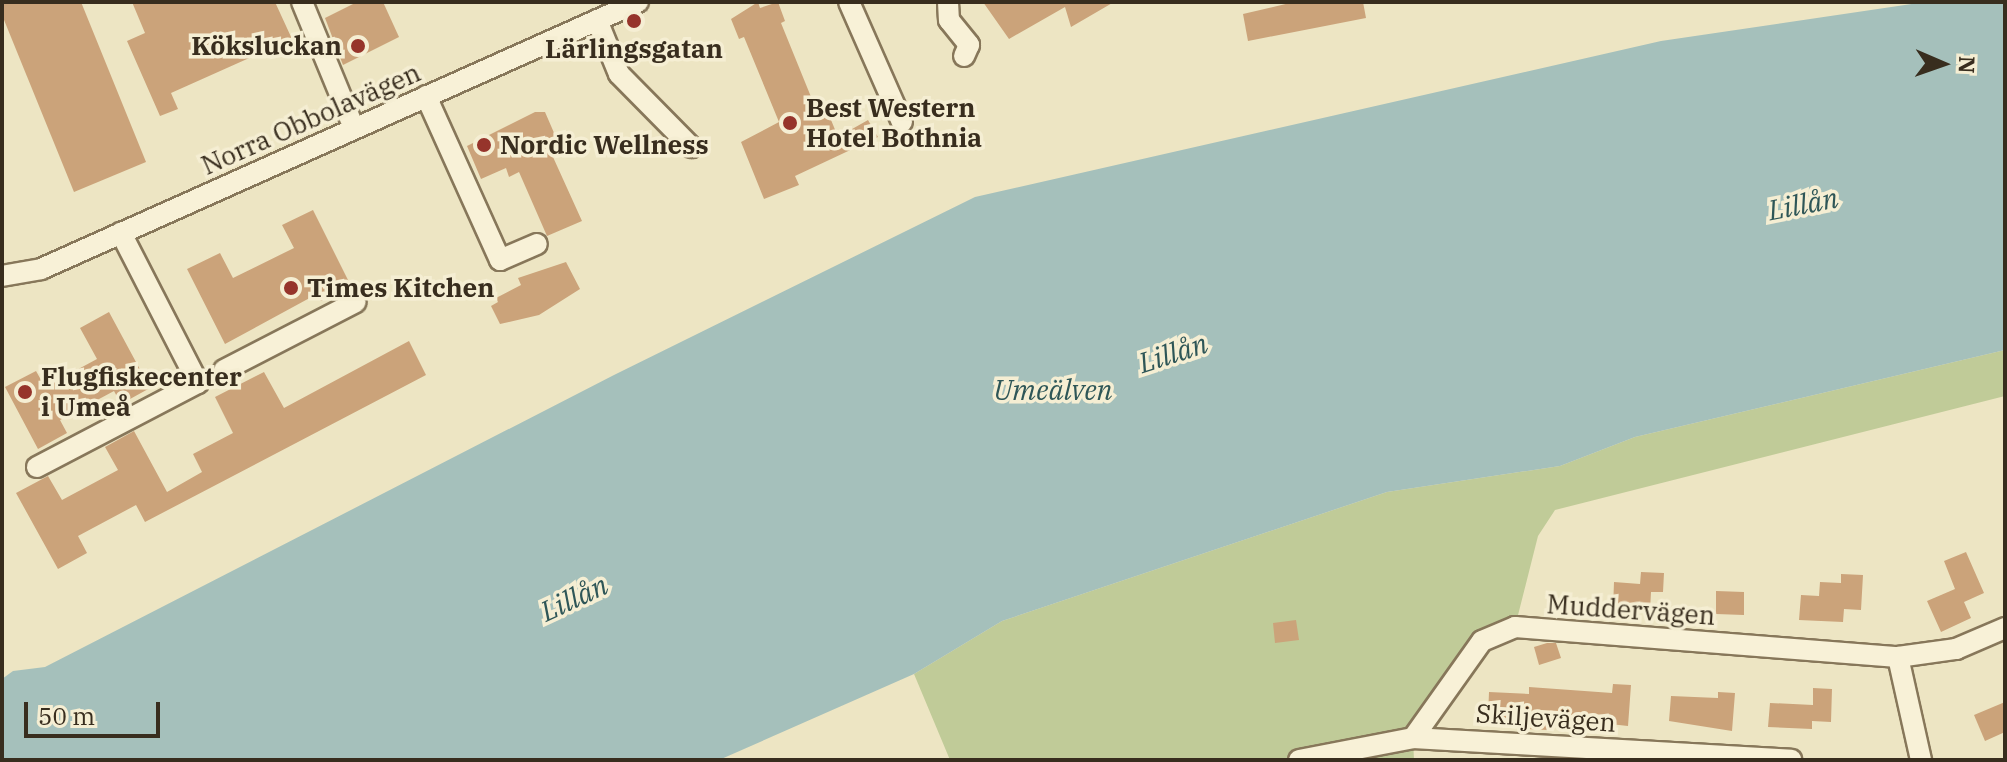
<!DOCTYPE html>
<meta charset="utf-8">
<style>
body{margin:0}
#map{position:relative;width:2007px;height:762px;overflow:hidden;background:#ede5c3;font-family:"IBM Plex Serif",serif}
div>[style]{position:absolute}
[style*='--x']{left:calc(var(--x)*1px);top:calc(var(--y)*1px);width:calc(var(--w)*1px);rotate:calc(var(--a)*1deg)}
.green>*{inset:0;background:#c0cb98}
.water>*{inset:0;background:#a5c0bb}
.building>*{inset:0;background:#cba37a}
.roads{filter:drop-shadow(2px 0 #87775a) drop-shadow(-2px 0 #87775a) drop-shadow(0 2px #87775a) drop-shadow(0 -2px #87775a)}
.minor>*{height:20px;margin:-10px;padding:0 10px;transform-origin:10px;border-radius:10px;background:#f8f1d7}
.dots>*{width:22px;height:22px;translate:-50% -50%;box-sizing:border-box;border:4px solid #f5eed3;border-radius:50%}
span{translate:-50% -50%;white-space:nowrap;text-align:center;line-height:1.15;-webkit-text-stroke:7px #f5eed3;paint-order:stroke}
.poi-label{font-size:26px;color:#382d1e;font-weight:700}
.right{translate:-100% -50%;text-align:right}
.left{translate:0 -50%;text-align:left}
.street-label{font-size:26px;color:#382d1e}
.water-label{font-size:28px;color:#2e5657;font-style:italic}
.frame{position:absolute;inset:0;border:4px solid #382d1e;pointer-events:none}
.north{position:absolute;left:1903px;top:24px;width:80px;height:80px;-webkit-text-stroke:6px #f5eed3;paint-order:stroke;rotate:92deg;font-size:22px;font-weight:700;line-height:32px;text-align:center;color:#382d1e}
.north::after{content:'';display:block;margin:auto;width:28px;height:36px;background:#382d1e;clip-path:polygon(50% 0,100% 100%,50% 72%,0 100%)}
.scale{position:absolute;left:24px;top:702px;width:136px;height:36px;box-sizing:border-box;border:4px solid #382d1e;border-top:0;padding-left:10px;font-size:24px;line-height:28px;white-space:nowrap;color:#382d1e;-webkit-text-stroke:6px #f5eed3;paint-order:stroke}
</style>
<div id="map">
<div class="green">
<div style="clip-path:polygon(2005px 350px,2005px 396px,1555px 510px,1538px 536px,1515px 627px,1482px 641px,1413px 738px,1414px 760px,950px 760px,914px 674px,1002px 621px,1387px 492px,1560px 466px,1635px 437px)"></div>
</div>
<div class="water">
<div style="clip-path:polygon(1925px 2px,2005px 2px,2005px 350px,1635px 437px,1560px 466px,1387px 492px,1002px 621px,914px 674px,719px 760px,2px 760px,2px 679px,13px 671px,45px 667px,614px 375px,975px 197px,1661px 41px)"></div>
</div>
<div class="building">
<div style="clip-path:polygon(2px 2px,81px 2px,146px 162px,74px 192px,2px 15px)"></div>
<div style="clip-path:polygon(132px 2px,275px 2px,292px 39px,171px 93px,178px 109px,160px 116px,127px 41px,145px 33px)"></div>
<div style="clip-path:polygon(357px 2px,383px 2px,399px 37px,343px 65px,325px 18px)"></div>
<div style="clip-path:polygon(758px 2px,760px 8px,778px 2px,785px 21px,781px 23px,820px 119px,829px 115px,838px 137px,868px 120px,878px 137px,795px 176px,799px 185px,764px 199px,741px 142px,779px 122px,744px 37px,739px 39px,731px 19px)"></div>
<div style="clip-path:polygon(983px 2px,1114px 2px,1071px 27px,1065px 7px,1009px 39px)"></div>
<div style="clip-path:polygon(1294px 2px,1363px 2px,1366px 18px,1248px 41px,1243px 14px)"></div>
<div style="clip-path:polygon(535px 112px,545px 112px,558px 142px,548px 146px,582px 221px,547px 236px,519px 172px,509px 177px,506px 168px,481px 179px,467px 146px)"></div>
<div style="clip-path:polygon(313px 210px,351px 286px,321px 301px,317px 294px,225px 344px,187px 269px,220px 253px,233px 278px,294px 248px,282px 225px)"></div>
<div style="clip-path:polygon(566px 262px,580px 289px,539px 315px,500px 324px,491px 306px,498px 302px,496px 298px,521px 285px,518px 278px)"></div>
<div style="clip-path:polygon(109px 312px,150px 388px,121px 404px,114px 391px,60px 420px,67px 433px,38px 449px,5px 387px,36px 371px,45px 387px,97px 359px,80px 328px)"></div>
<div style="clip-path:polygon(409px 341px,426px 375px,145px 522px,136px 505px,78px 536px,87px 553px,58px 569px,16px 493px,48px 476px,62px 500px,118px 470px,105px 447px,134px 431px,167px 492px,202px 472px,193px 454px,233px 433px,215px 397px,264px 372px,284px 408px)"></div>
<div style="clip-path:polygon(1966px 552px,1984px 593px,1964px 602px,1971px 618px,1941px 632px,1927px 601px,1955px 589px,1944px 561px)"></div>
<div style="clip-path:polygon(1641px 572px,1664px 573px,1663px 592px,1651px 592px,1650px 611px,1613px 609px,1614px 582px,1640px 584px)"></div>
<div style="clip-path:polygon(1841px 574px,1863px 575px,1861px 610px,1844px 609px,1843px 622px,1799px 620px,1801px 595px,1819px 596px,1820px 582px,1841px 583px)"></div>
<div style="clip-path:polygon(1716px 591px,1744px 592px,1744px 615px,1716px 614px)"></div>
<div style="clip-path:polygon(1296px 620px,1299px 640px,1275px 643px,1273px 623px)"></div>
<div style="clip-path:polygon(1547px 643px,1556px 643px,1561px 658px,1539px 665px,1534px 647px)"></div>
<div style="clip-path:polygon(1613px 684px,1631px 685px,1628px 726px,1610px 724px,1611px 719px,1549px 715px,1548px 730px,1528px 729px,1528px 719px,1488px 717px,1489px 692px,1529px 694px,1529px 687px,1612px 693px)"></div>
<div style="clip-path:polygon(1813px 688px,1832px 689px,1831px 722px,1812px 721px,1812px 729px,1768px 727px,1770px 703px,1813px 705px)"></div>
<div style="clip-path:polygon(1718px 692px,1735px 693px,1732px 731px,1669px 721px,1671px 696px,1718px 698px)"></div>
<div style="clip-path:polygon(2005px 702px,2005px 732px,1985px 741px,1974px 715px)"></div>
</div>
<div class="roads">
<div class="minor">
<div style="--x:302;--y:2;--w:136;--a:67.6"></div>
<div style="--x:849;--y:2;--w:131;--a:66.2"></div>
<div style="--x:948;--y:2;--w:18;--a:87"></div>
<div style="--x:949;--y:20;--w:32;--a:51"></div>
<div style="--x:969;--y:45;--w:12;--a:114"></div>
<div style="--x:597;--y:20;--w:58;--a:67.8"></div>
<div style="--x:619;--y:74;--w:103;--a:45.4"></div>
<div style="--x:426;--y:96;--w:180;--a:65.7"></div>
<div style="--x:500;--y:260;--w:40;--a:-23.4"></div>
<div style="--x:2;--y:276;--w:40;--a:-10"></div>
<div style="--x:41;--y:269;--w:654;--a:-24.1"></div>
<div style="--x:224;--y:370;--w:148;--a:-27.3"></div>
<div style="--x:37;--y:467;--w:182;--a:-27.6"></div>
<div style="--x:198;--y:383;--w:169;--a:-117.2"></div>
<div style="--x:1898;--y:657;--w:106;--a:77.4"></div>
<div style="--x:1413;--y:738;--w:119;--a:-54.6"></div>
<div style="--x:1482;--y:641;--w:36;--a:-23"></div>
<div style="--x:1515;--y:627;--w:384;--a:4.5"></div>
<div style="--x:1898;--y:657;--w:59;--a:-7.9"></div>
<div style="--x:1956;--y:649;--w:53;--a:-23.2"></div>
<div style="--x:1299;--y:760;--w:116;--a:-10.9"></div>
<div style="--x:1413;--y:738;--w:379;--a:3.3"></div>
</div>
</div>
<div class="dots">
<div style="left:634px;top:21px;background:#96342b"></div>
<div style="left:358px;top:46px;background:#96342b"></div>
<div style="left:790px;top:123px;background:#96342b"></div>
<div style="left:484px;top:145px;background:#96342b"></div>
<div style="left:291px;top:288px;background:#96342b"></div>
<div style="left:25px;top:392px;background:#96342b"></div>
</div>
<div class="poi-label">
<span class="right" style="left:342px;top:46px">Köksluckan</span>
<span style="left:634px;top:49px">Lärlingsgatan</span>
<span class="left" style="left:806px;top:123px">Best Western<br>Hotel Bothnia</span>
<span class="left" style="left:500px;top:145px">Nordic Wellness</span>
<span class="left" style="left:307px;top:288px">Times Kitchen</span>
<span class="left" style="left:41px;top:392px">Flugfiskecenter<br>i Umeå</span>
</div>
<div class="street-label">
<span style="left:311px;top:119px;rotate:-24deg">Norra Obbolavägen</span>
<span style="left:1631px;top:610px;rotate:4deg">Muddervägen</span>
<span style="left:1546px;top:718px;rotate:4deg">Skiljevägen</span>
</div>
<div class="water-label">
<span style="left:1803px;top:204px;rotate:-11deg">Lillån</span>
<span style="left:1173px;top:353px;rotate:-18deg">Lillån</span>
<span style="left:1053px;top:390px">Umeälven</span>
<span style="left:574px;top:598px;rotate:-25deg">Lillån</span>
</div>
<div class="frame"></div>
<div class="north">N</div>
<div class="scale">50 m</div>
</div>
